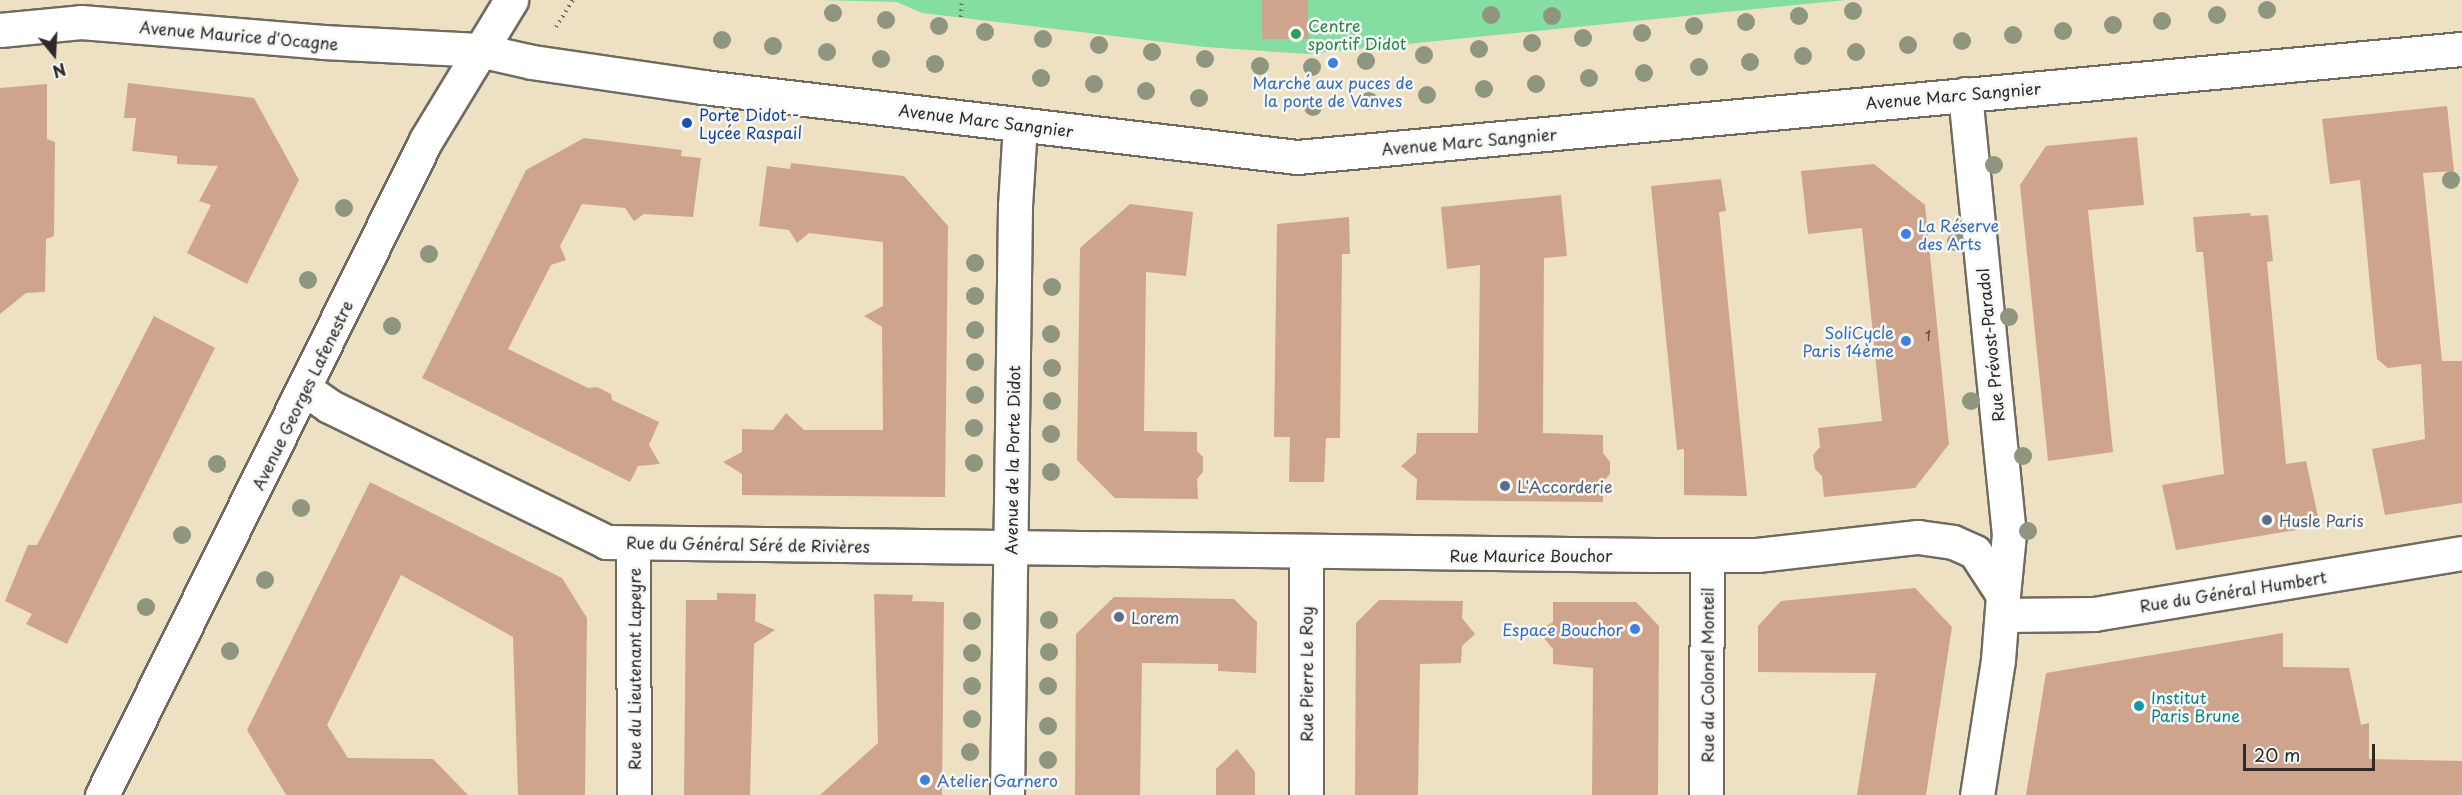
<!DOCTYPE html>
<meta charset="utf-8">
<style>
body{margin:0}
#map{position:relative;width:2462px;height:795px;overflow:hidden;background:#eee1c3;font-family:"Playpen Sans",sans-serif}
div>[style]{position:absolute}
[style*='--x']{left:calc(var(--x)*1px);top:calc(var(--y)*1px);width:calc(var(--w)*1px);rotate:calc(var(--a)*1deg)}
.green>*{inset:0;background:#84dda1}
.building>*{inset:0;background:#cea48c}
.path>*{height:4px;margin-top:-2px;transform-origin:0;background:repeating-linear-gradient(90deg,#6f6b60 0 1.5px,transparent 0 6px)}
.roads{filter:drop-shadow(2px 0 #6f6b60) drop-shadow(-2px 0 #6f6b60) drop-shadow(0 2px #6f6b60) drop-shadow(0 -2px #6f6b60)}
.minor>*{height:33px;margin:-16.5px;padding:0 16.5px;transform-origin:16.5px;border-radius:16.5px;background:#fff}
.trees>*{width:18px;height:18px;margin:-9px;border-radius:50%;background:#8f967f}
.dots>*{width:16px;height:16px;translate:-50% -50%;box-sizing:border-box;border:3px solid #f6f6f2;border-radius:50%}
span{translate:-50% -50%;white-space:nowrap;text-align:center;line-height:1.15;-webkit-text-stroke:5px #f6f6f2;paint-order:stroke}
.number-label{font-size:14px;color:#544943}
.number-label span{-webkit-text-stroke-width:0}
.leisure-label{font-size:16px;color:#27864d}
.left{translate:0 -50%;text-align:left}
.street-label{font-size:16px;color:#2b2b2b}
.shop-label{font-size:16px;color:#366cbe}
.right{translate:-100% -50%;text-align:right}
.transit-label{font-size:16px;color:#164399}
.service-label{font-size:16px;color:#4e5e75}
.culture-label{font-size:16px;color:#0d838f}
.north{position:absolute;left:24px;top:24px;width:60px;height:60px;-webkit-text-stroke:4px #f6f6f2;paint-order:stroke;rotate:162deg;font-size:16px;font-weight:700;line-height:24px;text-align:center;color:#2b2b2b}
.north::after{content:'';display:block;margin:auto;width:21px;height:27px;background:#2b2b2b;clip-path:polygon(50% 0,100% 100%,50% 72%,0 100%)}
.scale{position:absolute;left:2243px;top:744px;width:132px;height:27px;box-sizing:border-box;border:3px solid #2b2b2b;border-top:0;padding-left:8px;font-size:18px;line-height:21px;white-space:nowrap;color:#2b2b2b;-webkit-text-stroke:4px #f6f6f2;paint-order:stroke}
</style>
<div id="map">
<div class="green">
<div style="clip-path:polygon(819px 0,1846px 0,1308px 54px,1205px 47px,922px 13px,897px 2px)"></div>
</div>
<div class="building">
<div style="clip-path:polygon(1262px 0,1308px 0,1308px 39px,1262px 39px)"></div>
<div style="clip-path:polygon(128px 83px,254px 98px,299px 180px,247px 284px,187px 253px,211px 205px,199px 201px,218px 166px,177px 164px,177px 156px,132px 151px,136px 118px,124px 118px)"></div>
<div style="clip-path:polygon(47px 84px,47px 139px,55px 142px,54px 236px,46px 239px,45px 292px,26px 293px,0 314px,0 88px)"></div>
<div style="clip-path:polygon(2447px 106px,2454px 171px,2423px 173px,2442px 361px,2462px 361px,2462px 503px,2385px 515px,2372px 449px,2425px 439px,2421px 364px,2388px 368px,2377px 359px,2360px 180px,2330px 184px,2322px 119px)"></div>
<div style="clip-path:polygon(2137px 137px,2144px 205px,2088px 210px,2113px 452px,2048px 461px,2020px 185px,2046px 146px)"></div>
<div style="clip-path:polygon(584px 138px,682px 150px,681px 156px,701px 158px,693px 217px,644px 214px,634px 221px,625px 208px,582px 204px,560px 246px,566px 260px,551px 265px,508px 349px,588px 388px,597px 387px,611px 394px,612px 400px,659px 422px,649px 445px,660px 464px,638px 466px,630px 482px,422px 378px,526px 170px)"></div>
<div style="clip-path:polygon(791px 163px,904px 176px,948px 226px,945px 497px,742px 495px,742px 474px,723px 462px,742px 452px,742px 429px,773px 430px,786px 413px,804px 430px,883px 430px,882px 327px,864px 316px,883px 306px,883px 242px,809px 233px,797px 243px,789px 230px,759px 226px,767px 166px,790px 169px)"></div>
<div style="clip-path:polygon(1874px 164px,1925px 205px,1949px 444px,1915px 488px,1824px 497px,1822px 476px,1815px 469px,1813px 455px,1820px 447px,1818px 428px,1882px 421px,1862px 228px,1808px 234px,1801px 171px)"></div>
<div style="clip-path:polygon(1721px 179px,1726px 211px,1719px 212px,1747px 496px,1684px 495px,1684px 449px,1677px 450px,1651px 186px)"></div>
<div style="clip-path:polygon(1561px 195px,1567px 256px,1544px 258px,1543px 433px,1603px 435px,1603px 453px,1610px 462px,1610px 474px,1603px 482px,1603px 502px,1416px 500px,1417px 479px,1401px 466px,1416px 453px,1417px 433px,1478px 433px,1480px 265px,1447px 269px,1441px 207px)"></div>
<div style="clip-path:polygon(1130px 204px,1193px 212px,1186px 276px,1146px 272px,1144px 431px,1197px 432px,1197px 451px,1203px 457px,1203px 472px,1197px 479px,1198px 499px,1115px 498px,1077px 460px,1080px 248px)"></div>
<div style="clip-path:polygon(2250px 213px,2251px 216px,2268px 215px,2273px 261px,2267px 262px,2286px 464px,2306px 461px,2320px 526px,2176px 550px,2162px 485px,2224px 474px,2203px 252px,2196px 252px,2193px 217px)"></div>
<div style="clip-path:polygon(1349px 217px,1350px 254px,1342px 254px,1340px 438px,1326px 438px,1324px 482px,1289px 482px,1290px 437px,1274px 437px,1277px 224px)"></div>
<div style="clip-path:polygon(154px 316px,215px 348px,67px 644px,26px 624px,32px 614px,5px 601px,28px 545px,37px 545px)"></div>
<div style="clip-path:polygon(370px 482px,562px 578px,587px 618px,585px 795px,518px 795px,513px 637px,401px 575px,327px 725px,348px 758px,433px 759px,468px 795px,286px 795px,247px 730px)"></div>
<div style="clip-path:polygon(1915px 588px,1952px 627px,1926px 795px,1857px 795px,1876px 673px,1758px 672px,1758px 626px,1781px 601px)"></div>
<div style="clip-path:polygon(717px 593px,756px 594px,755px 621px,775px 630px,754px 644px,750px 795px,684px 795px,686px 600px,717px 600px)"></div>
<div style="clip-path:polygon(874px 594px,913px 595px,912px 601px,944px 602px,942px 795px,820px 795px,878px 743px)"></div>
<div style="clip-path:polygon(1114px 597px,1234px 599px,1257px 622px,1256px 673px,1218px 671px,1218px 664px,1142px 663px,1140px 795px,1075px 795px,1076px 634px)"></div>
<div style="clip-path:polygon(1379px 600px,1463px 601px,1462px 618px,1475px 634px,1462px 646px,1461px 663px,1420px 664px,1418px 795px,1355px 795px,1356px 623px)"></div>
<div style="clip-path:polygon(1553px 602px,1636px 602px,1659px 626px,1658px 795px,1592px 795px,1593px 668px,1553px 664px,1553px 649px,1538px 631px,1553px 622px)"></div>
<div style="clip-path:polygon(2283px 633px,2283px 667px,2349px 668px,2361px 725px,2369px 723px,2369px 759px,2462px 761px,2462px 795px,2026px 795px,2046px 673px)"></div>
<div style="clip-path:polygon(1237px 749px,1255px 772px,1255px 795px,1216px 795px,1216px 769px)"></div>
</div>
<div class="path">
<div style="--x:961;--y:17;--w:17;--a:-87"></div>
<div style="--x:556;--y:27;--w:32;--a:-58"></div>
</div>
<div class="roads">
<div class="minor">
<div style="--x:0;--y:30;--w:81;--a:-5.6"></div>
<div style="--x:81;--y:22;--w:243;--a:4.7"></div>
<div style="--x:323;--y:42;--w:156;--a:2.9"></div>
<div style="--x:479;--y:50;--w:54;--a:12.8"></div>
<div style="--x:532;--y:62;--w:173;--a:8.3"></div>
<div style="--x:703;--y:87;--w:598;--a:6.72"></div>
<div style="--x:1297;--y:157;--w:1170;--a:-5.3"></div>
<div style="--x:1965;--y:94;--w:442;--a:84.3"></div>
<div style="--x:2009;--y:534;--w:61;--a:95.6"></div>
<div style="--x:305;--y:389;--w:29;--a:35"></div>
<div style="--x:329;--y:406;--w:309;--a:26.1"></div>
<div style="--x:606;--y:542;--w:1050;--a:0.71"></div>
<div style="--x:1656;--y:555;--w:101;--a:0"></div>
<div style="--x:1757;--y:555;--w:162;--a:-6.4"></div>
<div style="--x:1918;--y:537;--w:35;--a:8"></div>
<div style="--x:1953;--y:542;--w:24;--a:24"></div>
<div style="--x:1975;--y:552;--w:51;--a:56.9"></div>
<div style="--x:2003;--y:595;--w:65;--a:94.4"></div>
<div style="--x:1998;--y:660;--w:137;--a:98.8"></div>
<div style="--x:633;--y:543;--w:252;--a:89.8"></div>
<div style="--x:2002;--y:615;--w:92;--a:-0.6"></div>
<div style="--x:2094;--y:614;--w:373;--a:-9.4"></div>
<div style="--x:102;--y:795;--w:731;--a:-63.68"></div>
<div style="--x:426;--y:140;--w:164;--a:-58.7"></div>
<div style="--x:1007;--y:795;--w:589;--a:-89.22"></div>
<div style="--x:1015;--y:206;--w:81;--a:-86.5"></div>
<div style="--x:1306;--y:795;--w:242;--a:-90"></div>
<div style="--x:1706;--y:795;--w:240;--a:-89.8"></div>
</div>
</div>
<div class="trees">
<div style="left:2267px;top:10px"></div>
<div style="left:1853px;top:11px"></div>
<div style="left:833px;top:13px"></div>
<div style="left:1491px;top:15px"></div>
<div style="left:2217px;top:15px"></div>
<div style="left:1552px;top:16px"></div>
<div style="left:1799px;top:16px"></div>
<div style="left:886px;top:20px"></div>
<div style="left:2162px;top:21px"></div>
<div style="left:1746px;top:22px"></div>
<div style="left:2113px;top:25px"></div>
<div style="left:939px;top:26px"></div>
<div style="left:1694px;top:26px"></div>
<div style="left:2063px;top:31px"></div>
<div style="left:985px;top:32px"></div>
<div style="left:1642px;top:33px"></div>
<div style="left:2013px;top:35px"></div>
<div style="left:1583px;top:38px"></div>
<div style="left:1043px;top:39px"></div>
<div style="left:722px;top:40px"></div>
<div style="left:1962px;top:41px"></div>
<div style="left:1532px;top:43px"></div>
<div style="left:1099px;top:45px"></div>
<div style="left:1908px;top:45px"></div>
<div style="left:773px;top:46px"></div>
<div style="left:1479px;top:49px"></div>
<div style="left:827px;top:52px"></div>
<div style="left:1152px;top:52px"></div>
<div style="left:1856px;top:52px"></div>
<div style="left:1424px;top:55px"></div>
<div style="left:1803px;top:56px"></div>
<div style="left:881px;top:59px"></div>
<div style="left:1205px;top:59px"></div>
<div style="left:1366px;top:61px"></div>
<div style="left:1750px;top:62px"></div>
<div style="left:935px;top:64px"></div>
<div style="left:1260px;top:66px"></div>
<div style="left:1312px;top:67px"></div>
<div style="left:1699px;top:67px"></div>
<div style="left:1644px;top:73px"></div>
<div style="left:1041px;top:78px"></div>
<div style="left:1589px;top:78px"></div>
<div style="left:1094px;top:84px"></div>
<div style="left:1536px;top:84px"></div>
<div style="left:1484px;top:89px"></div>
<div style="left:1146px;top:91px"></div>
<div style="left:1427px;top:95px"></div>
<div style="left:1199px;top:98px"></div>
<div style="left:1369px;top:101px"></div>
<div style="left:1313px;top:107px"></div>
<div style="left:1994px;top:165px"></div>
<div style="left:2451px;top:180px"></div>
<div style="left:344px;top:208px"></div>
<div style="left:1956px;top:242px"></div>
<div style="left:429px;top:254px"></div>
<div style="left:975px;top:263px"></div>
<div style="left:308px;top:280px"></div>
<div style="left:1052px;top:287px"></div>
<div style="left:975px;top:296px"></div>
<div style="left:2009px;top:317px"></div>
<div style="left:392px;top:326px"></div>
<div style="left:975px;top:330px"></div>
<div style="left:1051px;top:334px"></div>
<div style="left:975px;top:362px"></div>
<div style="left:1052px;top:368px"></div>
<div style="left:975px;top:395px"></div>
<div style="left:1052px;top:401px"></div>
<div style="left:1971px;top:401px"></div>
<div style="left:974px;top:428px"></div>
<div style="left:1051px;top:434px"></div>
<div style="left:2023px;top:456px"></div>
<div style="left:974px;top:463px"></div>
<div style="left:217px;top:464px"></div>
<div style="left:1051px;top:472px"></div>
<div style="left:301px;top:508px"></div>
<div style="left:2028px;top:531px"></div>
<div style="left:182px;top:535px"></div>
<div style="left:265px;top:580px"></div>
<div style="left:146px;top:607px"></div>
<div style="left:1049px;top:620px"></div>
<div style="left:972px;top:621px"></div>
<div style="left:230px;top:651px"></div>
<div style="left:1049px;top:652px"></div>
<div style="left:972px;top:653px"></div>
<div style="left:972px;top:686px"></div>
<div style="left:1048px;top:686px"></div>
<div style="left:972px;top:719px"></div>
<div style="left:1048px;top:726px"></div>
<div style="left:970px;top:752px"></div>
<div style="left:1048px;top:760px"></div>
</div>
<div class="dots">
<div style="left:1296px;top:34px;background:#2e9e5b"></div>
<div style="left:1333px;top:63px;background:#3f7fe0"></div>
<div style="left:687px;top:123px;background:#1a4fb4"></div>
<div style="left:1906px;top:234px;background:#3f7fe0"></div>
<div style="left:1906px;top:341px;background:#3f7fe0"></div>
<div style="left:1505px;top:486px;background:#5c6f8a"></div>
<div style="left:2267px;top:520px;background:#5c6f8a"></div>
<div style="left:1119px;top:617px;background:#5c6f8a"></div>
<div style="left:1635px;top:629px;background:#3f7fe0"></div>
<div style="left:2139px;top:706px;background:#0f9aa8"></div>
<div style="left:925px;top:780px;background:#3f7fe0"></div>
</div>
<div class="number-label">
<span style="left:1928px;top:336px">1</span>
</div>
<div class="leisure-label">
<span class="left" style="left:1308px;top:34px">Centre<br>sportif Didot</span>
</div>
<div class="street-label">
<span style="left:239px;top:35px;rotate:5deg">Avenue Maurice d'Ocagne</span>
<span style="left:1953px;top:95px;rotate:-5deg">Avenue Marc Sangnier</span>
<span style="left:986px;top:120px;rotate:7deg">Avenue Marc Sangnier</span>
<span style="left:1469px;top:141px;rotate:-5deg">Avenue Marc Sangnier</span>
<span style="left:1990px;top:345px;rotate:-96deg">Rue Prévost-Paradol</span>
<span style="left:302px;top:395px;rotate:-64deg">Avenue Georges Lafenestre</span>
<span style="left:1012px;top:460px;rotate:-89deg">Avenue de la Porte Didot</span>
<span style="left:748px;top:544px;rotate:1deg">Rue du Général Séré de Rivières</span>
<span style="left:1531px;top:555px">Rue Maurice Bouchor</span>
<span style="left:2233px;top:591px;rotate:-9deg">Rue du Général Humbert</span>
<span style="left:634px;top:669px;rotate:-90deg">Rue du Lieutenant Lapeyre</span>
<span style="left:1306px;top:674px;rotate:-90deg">Rue Pierre Le Roy</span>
<span style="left:1707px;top:675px;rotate:-90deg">Rue du Colonel Monteil</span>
</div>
<div class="shop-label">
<span style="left:1333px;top:91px">Marché aux puces de<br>la porte de Vanves</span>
<span class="left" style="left:1918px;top:234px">La Réserve<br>des Arts</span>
<span class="right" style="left:1894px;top:341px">SoliCycle<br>Paris 14ème</span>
<span class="right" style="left:1623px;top:629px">Espace Bouchor</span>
<span class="left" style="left:937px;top:780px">Atelier Garnero</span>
</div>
<div class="transit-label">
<span class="left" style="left:699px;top:123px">Porte Didot -<br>Lycée Raspail</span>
</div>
<div class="service-label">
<span class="left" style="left:1517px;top:486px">L'Accorderie</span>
<span class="left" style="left:2279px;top:520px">Husle Paris</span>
<span class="left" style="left:1131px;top:617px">Lorem</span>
</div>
<div class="culture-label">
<span class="left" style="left:2151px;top:706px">Institut<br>Paris Brune</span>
</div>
<div class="north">N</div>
<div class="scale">20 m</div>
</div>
